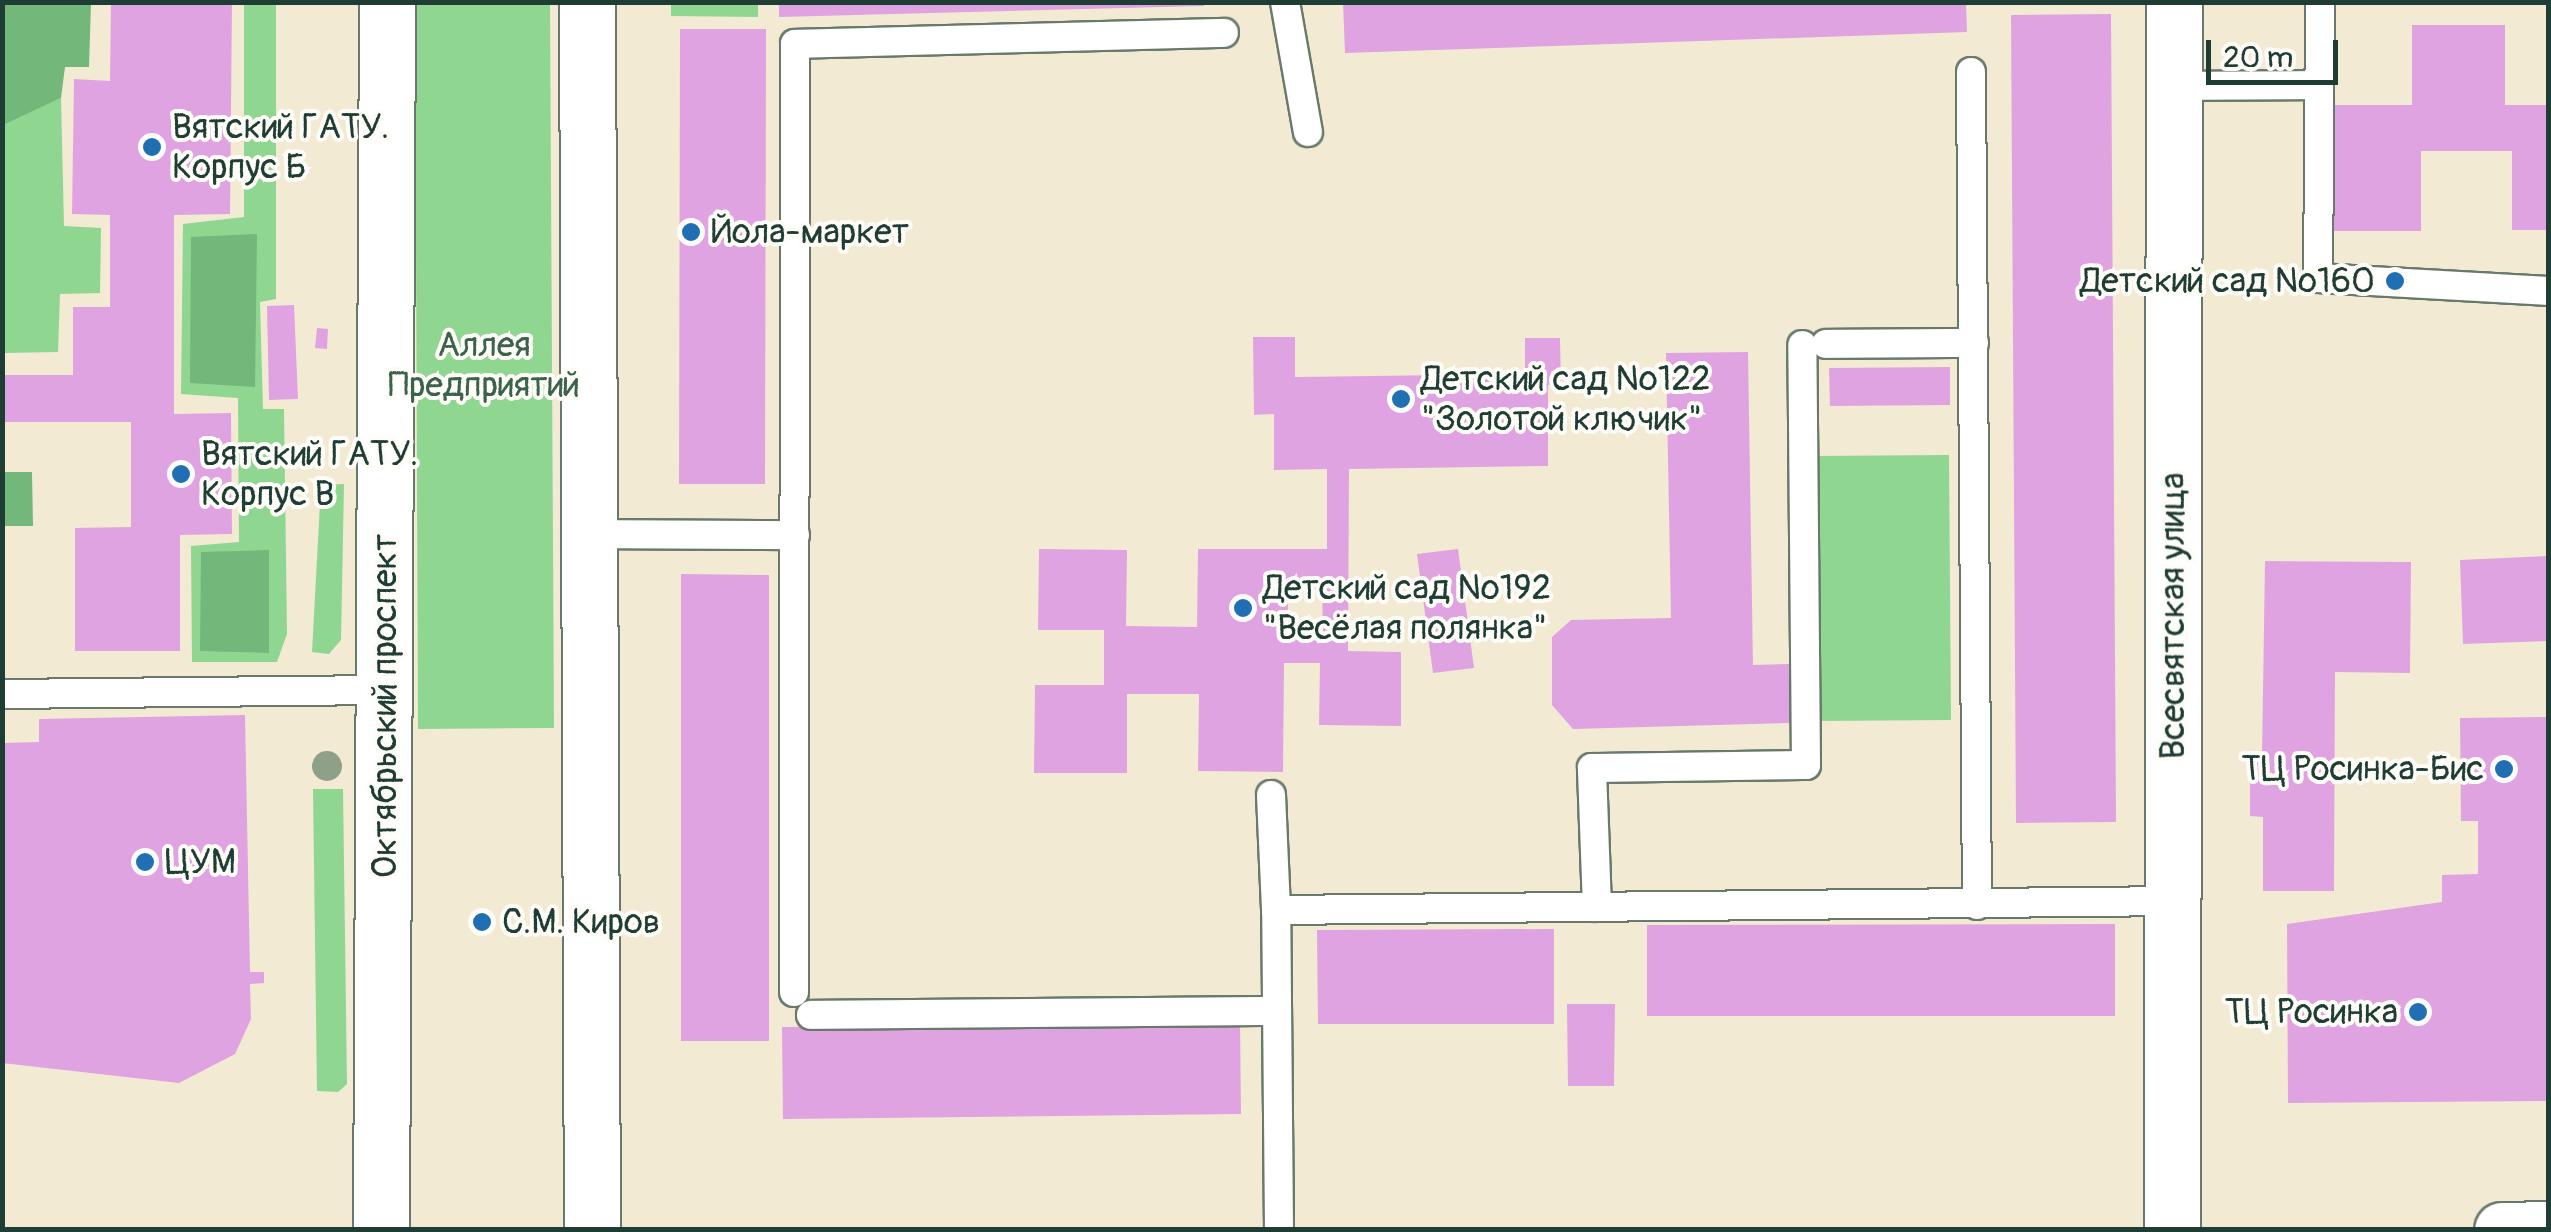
<!DOCTYPE html>
<meta charset="utf-8">
<style>
body{margin:0}
#map{position:relative;width:2551px;height:1232px;overflow:hidden;background:#f3ead3;font-family:Pangolin,sans-serif}
div>[style]{position:absolute}
[style*='--x']{left:calc(var(--x)*1px);top:calc(var(--y)*1px);width:calc(var(--w)*1px);rotate:calc(var(--a)*1deg)}
.green>*{inset:0;background:#8fd691}
.forest>*{inset:0;background:#73b77b}
.building>*{inset:0;background:#e0a3e1}
.roads{filter:drop-shadow(2px 0 #697a6c) drop-shadow(-2px 0 #697a6c) drop-shadow(0 2px #697a6c) drop-shadow(0 -2px #697a6c)}
.service>*{height:28px;margin:-14px;padding:0 14px;transform-origin:14px;border-radius:14px;background:#fff}
.minor>*{height:55px;margin:-27.5px;padding:0 27.5px;transform-origin:27.5px;border-radius:27.5px;background:#fff}
.primary>*{height:55px;margin:-27.5px;padding:0 27.5px;transform-origin:27.5px;border-radius:27.5px;background:#fff}
.trees>*{width:30px;height:30px;margin:-15px;border-radius:50%;background:#8ea088}
.dots>*{width:28px;height:28px;translate:-50% -50%;box-sizing:border-box;border:5px solid #fdfcf7;border-radius:50%}
span{translate:-50% -50%;white-space:nowrap;text-align:center;line-height:1.15;-webkit-text-stroke:8px #fdfcf7;paint-order:stroke}
.poi-label{font-size:35px;color:#1f3d34}
.left{translate:0 -50%;text-align:left}
.right{translate:-100% -50%;text-align:right}
.park-label{font-size:35px;color:#3b634b}
.street-label{font-size:35px;color:#1f3d34}
.frame{position:absolute;inset:0;border:5px solid #1f3d34;pointer-events:none}
.scale{position:absolute;left:2206px;top:40px;width:132px;height:45px;box-sizing:border-box;border:5px solid #1f3d34;border-top:0;padding-left:12px;font-size:30px;line-height:35px;white-space:nowrap;color:#1f3d34;-webkit-text-stroke:8px #fdfcf7;paint-order:stroke}
</style>
<div id="map">
<div class="green">
<div style="clip-path:polygon(244px 3px,276px 3px,276px 299px,260px 302px,263px 409px,284px 409px,287px 634px,277px 662px,192px 662px,191px 546px,239px 542px,238px 398px,181px 394px,183px 224px,244px 217px)"></div>
<div style="clip-path:polygon(415px 3px,550px 3px,554px 728px,418px 729px)"></div>
<div style="clip-path:polygon(671px 3px,758px 3px,758px 17px,671px 16px)"></div>
<div style="clip-path:polygon(61px 98px,64px 226px,101px 228px,100px 293px,60px 294px,58px 352px,4px 353px,2px 125px)"></div>
<div style="clip-path:polygon(1949px 455px,1951px 720px,1816px 721px,1814px 456px)"></div>
<div style="clip-path:polygon(344px 484px,341px 640px,329px 654px,312px 652px,321px 485px)"></div>
<div style="clip-path:polygon(313px 789px,343px 789px,347px 1084px,338px 1092px,317px 1091px)"></div>
</div>
<div class="forest">
<div style="clip-path:polygon(2px 3px,91px 3px,89px 67px,65px 67px,61px 98px,3px 125px)"></div>
<div style="clip-path:polygon(257px 234px,255px 387px,190px 383px,191px 237px)"></div>
<div style="clip-path:polygon(3px 472px,32px 472px,33px 526px,3px 526px)"></div>
<div style="clip-path:polygon(269px 550px,269px 653px,200px 651px,201px 552px)"></div>
</div>
<div class="building">
<div style="clip-path:polygon(111px 2px,232px 2px,230px 214px,174px 215px,174px 414px,231px 413px,232px 534px,180px 535px,180px 651px,75px 651px,75px 528px,131px 527px,131px 422px,2px 422px,2px 375px,73px 375px,73px 307px,110px 307px,110px 215px,72px 214px,74px 79px,110px 81px)"></div>
<div style="clip-path:polygon(779px 2px,1204px 2px,1204px 6px,779px 17px)"></div>
<div style="clip-path:polygon(1343px 2px,1966px 2px,1967px 32px,1345px 53px)"></div>
<div style="clip-path:polygon(2111px 14px,2116px 822px,2016px 823px,2011px 15px)"></div>
<div style="clip-path:polygon(2412px 25px,2505px 25px,2505px 105px,2548px 105px,2548px 230px,2512px 230px,2512px 151px,2421px 151px,2421px 231px,2333px 231px,2333px 105px,2412px 105px)"></div>
<div style="clip-path:polygon(680px 29px,766px 29px,765px 484px,679px 484px)"></div>
<div style="clip-path:polygon(294px 305px,298px 399px,269px 400px,267px 306px)"></div>
<div style="clip-path:polygon(317px 328px,328px 329px,327px 349px,315px 348px)"></div>
<div style="clip-path:polygon(evenodd,1253px 337px,1295px 337px,1295px 377px,1525px 374px,1525px 338px,1560px 338px,1561px 384px,1548px 385px,1548px 466px,1349px 469px,1348px 651px,1401px 652px,1401px 726px,1319px 725px,1320px 663px,1284px 663px,1283px 772px,1198px 771px,1199px 694px,1127px 694px,1127px 773px,1034px 773px,1035px 685px,1104px 685px,1104px 630px,1038px 630px,1039px 549px,1127px 550px,1126px 626px,1197px 627px,1198px 549px,1327px 549px,1327px 469px,1274px 470px,1274px 414px,1254px 415px,1253px 337px,1288px 590px,1322px 590px,1323px 633px,1288px 633px,1288px 590px)"></div>
<div style="clip-path:polygon(1748px 352px,1753px 665px,1789px 664px,1790px 723px,1573px 729px,1552px 705px,1552px 637px,1571px 620px,1671px 618px,1666px 353px)"></div>
<div style="clip-path:polygon(1950px 367px,1950px 405px,1830px 406px,1829px 368px)"></div>
<div style="clip-path:polygon(1458px 549px,1474px 668px,1433px 673px,1417px 554px)"></div>
<div style="clip-path:polygon(2548px 556px,2548px 641px,2463px 644px,2460px 560px)"></div>
<div style="clip-path:polygon(2265px 561px,2411px 562px,2410px 673px,2335px 672px,2334px 891px,2263px 891px,2263px 817px,2250px 816px,2250px 757px,2262px 756px)"></div>
<div style="clip-path:polygon(681px 574px,769px 575px,769px 1041px,681px 1041px)"></div>
<div style="clip-path:polygon(245px 715px,250px 972px,264px 972px,264px 983px,250px 984px,251px 1019px,235px 1054px,179px 1083px,2px 1063px,2px 743px,39px 742px,39px 719px)"></div>
<div style="clip-path:polygon(2548px 717px,2548px 1101px,2288px 1103px,2287px 924px,2442px 902px,2442px 875px,2478px 874px,2478px 821px,2461px 821px,2460px 718px)"></div>
<div style="clip-path:polygon(2115px 924px,2115px 1016px,1647px 1016px,1647px 925px)"></div>
<div style="clip-path:polygon(1554px 929px,1554px 1024px,1318px 1024px,1317px 930px)"></div>
<div style="clip-path:polygon(1567px 1004px,1615px 1004px,1614px 1086px,1568px 1086px)"></div>
<div style="clip-path:polygon(1240px 1022px,1241px 1114px,783px 1119px,782px 1027px)"></div>
</div>
<div class="roads">
<div class="service">
<div style="--x:1285;--y:2;--w:132;--a:80"></div>
<div style="--x:2320;--y:2;--w:276;--a:90.4"></div>
<div style="--x:2318;--y:278;--w:230;--a:3.2"></div>
<div style="--x:1971;--y:72;--w:833;--a:89.59"></div>
<div style="--x:2174;--y:86;--w:144;--a:-0.4"></div>
<div style="--x:1826;--y:344;--w:148;--a:-0.4"></div>
<div style="--x:589;--y:534;--w:206;--a:0.3"></div>
<div style="--x:2;--y:694;--w:383;--a:-0.6"></div>
<div style="--x:1271;--y:795;--w:115;--a:87.5"></div>
<div style="--x:1597;--y:907;--w:139;--a:-92.1"></div>
<div style="--x:1592;--y:768;--w:214;--a:-0.8"></div>
<div style="--x:1806;--y:765;--w:420;--a:-90.5"></div>
<div style="--x:794;--y:992;--w:948;--a:-89.94"></div>
<div style="--x:795;--y:44;--w:429;--a:-1.5"></div>
<div style="--x:811;--y:1015;--w:466;--a:-0.5"></div>
<div style="--x:1279;--y:1230;--w:320;--a:-90.5"></div>
<div style="--x:1276;--y:910;--w:897;--a:-0.57"></div>
</div>
<div class="minor">
<div style="--x:2172;--y:1230;--w:1228;--a:-89.91"></div>
</div>
<div class="primary">
<div style="--x:587;--y:2;--w:1228;--a:89.77"></div>
<div style="--x:381;--y:1230;--w:1228;--a:-89.72"></div>
<div style="--x:2502;--y:1230;--w:46;--a:-1.2"></div>
</div>
</div>
<div class="trees">
<div style="left:327px;top:766px"></div>
</div>
<div class="dots">
<div style="left:152px;top:147px;background:#1f6fb2"></div>
<div style="left:691px;top:232px;background:#1f6fb2"></div>
<div style="left:2395px;top:281px;background:#1f6fb2"></div>
<div style="left:1401px;top:399px;background:#1f6fb2"></div>
<div style="left:181px;top:474px;background:#1f6fb2"></div>
<div style="left:1243px;top:608px;background:#1f6fb2"></div>
<div style="left:2504px;top:769px;background:#1f6fb2"></div>
<div style="left:145px;top:862px;background:#1f6fb2"></div>
<div style="left:482px;top:922px;background:#1f6fb2"></div>
<div style="left:2418px;top:1012px;background:#1f6fb2"></div>
</div>
<div class="poi-label">
<span class="left" style="left:172px;top:147px">Вятский ГАТУ.<br>Корпус Б</span>
<span class="left" style="left:711px;top:232px">Йола-маркет</span>
<span class="right" style="left:2375px;top:281px">Детский сад №160</span>
<span class="left" style="left:1421px;top:399px">Детский сад №122<br>"Золотой ключик"</span>
<span class="left" style="left:201px;top:474px">Вятский ГАТУ.<br>Корпус В</span>
<span class="left" style="left:1263px;top:608px">Детский сад №192<br>"Весёлая полянка"</span>
<span class="right" style="left:2484px;top:769px">ТЦ Росинка-Бис</span>
<span class="left" style="left:165px;top:862px">ЦУМ</span>
<span class="left" style="left:502px;top:922px">С.М. Киров</span>
<span class="right" style="left:2398px;top:1012px">ТЦ Росинка</span>
</div>
<div class="park-label">
<span style="left:484px;top:365px">Аллея<br>Предприятий</span>
</div>
<div class="street-label">
<span style="left:2173px;top:616px;rotate:-90deg">Всесвятская улица</span>
<span style="left:385px;top:706px;rotate:-90deg">Октябрьский проспект</span>
</div>
<div class="frame"></div>
<div class="scale">20 m</div>
</div>
